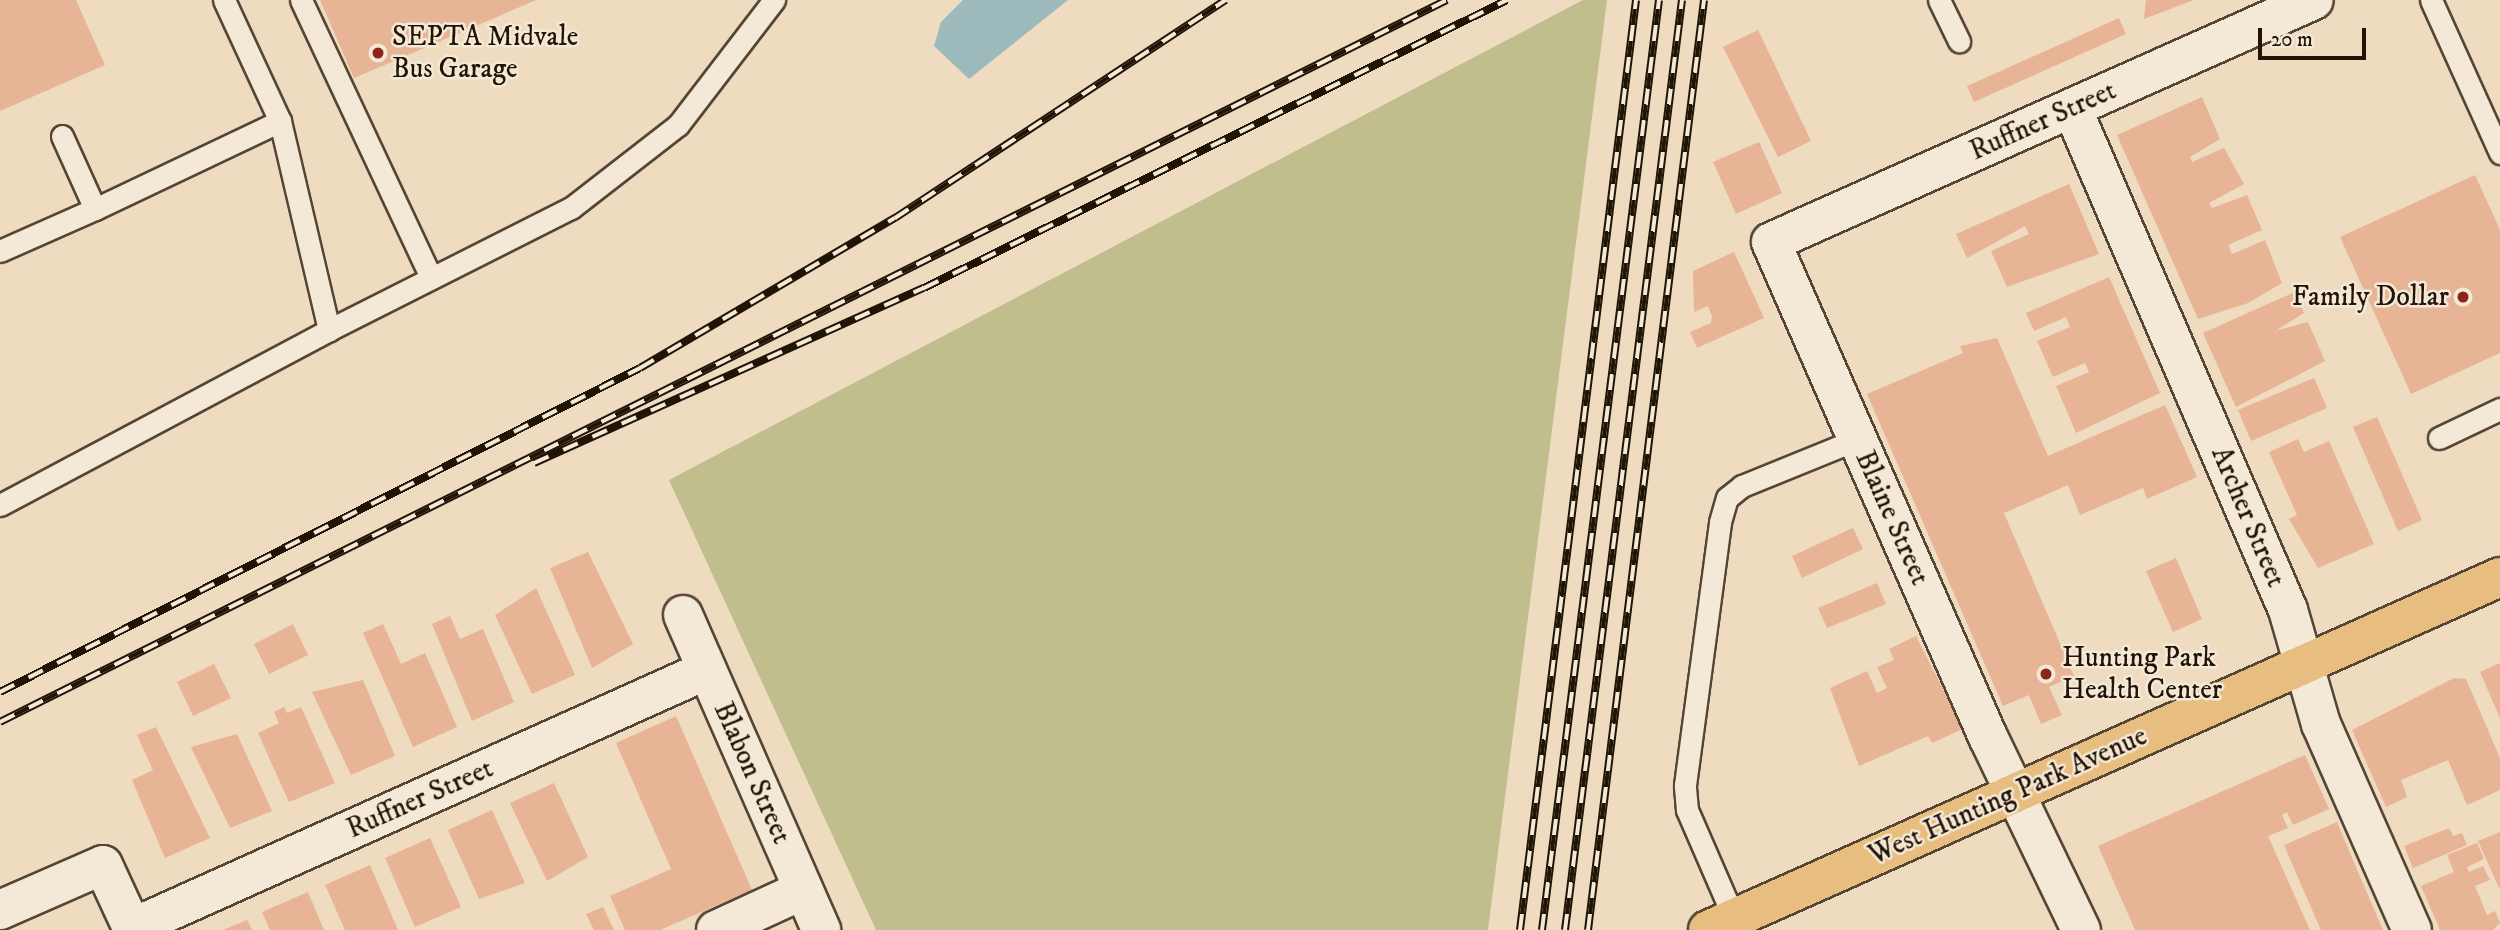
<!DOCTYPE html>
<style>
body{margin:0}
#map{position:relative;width:2500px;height:930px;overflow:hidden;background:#eedbc0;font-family:"IM FELL DW Pica",serif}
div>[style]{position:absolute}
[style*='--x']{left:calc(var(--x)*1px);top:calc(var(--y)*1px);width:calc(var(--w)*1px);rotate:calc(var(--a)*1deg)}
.green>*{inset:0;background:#c0be8d}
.water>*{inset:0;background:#9cb9bb}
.building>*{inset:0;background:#e7b495}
.roads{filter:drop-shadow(2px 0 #544534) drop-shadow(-2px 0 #544534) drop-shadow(0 2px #544534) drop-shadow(0 -2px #544534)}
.service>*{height:21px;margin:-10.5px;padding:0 10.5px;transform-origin:10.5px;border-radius:10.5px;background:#f4e8d6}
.minor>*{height:38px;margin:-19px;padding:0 19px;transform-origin:19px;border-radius:19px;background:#f4e8d6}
.primary>*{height:38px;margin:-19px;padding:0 19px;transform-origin:19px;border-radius:19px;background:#e7be80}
.rail>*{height:8px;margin-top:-4px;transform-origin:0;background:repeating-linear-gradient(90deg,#f4e8d6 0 16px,#211306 0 32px);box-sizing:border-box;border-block:2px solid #211306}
.dots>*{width:19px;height:19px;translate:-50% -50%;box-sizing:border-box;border:4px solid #f4e8d6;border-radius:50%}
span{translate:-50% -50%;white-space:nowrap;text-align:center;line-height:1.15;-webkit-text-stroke:5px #f4e8d6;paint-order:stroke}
.poi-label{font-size:28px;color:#211306}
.left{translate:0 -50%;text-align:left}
.right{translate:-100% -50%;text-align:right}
.street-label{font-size:28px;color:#211306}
.scale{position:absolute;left:2258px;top:28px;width:108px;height:32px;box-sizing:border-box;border:4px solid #211306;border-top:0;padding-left:9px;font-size:21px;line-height:24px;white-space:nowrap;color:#211306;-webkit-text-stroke:5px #f4e8d6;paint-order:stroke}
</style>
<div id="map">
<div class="green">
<div style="clip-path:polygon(1583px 0,1607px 0,1488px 930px,876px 930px,669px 480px)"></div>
</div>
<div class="water">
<div style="clip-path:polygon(963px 0,1068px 0,969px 79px,934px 46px,941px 22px)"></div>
</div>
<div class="building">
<div style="clip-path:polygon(0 0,76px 0,105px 65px,0 111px)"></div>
<div style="clip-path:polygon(320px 0,536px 0,354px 78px)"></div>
<div style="clip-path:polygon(2146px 0,2194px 0,2144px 19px)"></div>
<div style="clip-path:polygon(2119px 18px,2126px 34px,1974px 102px,1967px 86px)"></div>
<div style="clip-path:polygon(1758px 30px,1811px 141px,1778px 157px,1723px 47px)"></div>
<div style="clip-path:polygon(2202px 97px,2220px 139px,2190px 157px,2192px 162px,2224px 148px,2244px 184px,2209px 203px,2212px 208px,2247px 195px,2262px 230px,2228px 245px,2232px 254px,2265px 240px,2282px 283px,2248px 303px,2198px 319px,2117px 135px)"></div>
<div style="clip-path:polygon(1759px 142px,1782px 193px,1736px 214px,1713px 162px)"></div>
<div style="clip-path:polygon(2475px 175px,2500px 230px,2500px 353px,2411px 394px,2340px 237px)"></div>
<div style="clip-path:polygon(2069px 184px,2099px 254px,2007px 287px,1991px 251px,2029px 234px,2025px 226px,1967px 258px,1956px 234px)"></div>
<div style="clip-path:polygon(1734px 252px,1764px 318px,1697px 348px,1690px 332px,1711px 323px,1712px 316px,1708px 306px,1694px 312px,1693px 271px)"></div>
<div style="clip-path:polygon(2109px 277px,2160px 393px,2076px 433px,2056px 386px,2089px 372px,2085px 363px,2053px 377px,2037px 341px,2070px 327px,2066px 317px,2034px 331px,2026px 313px)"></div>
<div style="clip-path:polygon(2295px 292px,2304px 313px,2275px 331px,2308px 322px,2325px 361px,2236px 407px,2203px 333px)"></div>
<div style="clip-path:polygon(1997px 338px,2048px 456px,2165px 405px,2197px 477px,2147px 499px,2143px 488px,2080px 515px,2068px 485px,2004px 513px,2074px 676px,2049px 687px,2062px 715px,2041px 724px,2029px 695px,2003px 706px,1867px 394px,1963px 353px,1960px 346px)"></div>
<div style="clip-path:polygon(2314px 378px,2327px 408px,2251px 441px,2238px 410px)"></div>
<div style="clip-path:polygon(2377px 417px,2422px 520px,2398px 531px,2353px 427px)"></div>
<div style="clip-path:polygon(2298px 439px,2304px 452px,2329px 441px,2374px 544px,2318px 568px,2289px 519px,2297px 515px,2269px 452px)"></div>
<div style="clip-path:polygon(1853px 528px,1863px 549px,1802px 578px,1792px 556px)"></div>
<div style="clip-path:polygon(588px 552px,633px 644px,592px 668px,550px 568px)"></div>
<div style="clip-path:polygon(2176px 558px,2202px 619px,2173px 632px,2146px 571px)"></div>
<div style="clip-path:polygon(1877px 583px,1886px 604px,1827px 628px,1818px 608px)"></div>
<div style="clip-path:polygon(536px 588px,575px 675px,532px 694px,495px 615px)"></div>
<div style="clip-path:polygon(450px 616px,460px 639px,483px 629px,514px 702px,472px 721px,432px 624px)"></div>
<div style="clip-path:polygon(293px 624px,308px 655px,269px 674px,254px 644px)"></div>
<div style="clip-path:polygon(383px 624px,401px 664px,425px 653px,457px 727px,413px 747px,363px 633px)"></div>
<div style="clip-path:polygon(1916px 636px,1963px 729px,1932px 743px,1928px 736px,1859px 766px,1830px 688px,1867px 671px,1877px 693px,1887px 688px,1877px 667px,1894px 660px,1889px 649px)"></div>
<div style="clip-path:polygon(2500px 663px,2500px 718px,2480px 672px)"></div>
<div style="clip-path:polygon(214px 664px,231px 698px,193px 716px,177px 682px)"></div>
<div style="clip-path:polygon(2454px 678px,2466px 679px,2500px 758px,2500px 790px,2467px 805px,2448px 760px,2401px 780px,2407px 797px,2386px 807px,2352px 730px)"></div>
<div style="clip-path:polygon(363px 680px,395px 756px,351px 775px,312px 692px)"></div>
<div style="clip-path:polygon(284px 707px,287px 713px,301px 707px,335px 783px,289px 802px,258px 733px,279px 723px,274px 712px)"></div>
<div style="clip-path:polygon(676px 716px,752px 890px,660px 930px,625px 930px,610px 896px,671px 869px,616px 743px)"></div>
<div style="clip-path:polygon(156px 727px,210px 838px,165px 858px,132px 780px,153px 770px,137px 735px)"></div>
<div style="clip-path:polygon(237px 734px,272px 811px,230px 828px,191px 747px)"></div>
<div style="clip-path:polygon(2305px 755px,2329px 809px,2293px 825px,2287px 812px,2282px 815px,2288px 828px,2268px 836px,2310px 930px,2135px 930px,2098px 846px)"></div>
<div style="clip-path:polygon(554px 783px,588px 857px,547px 881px,510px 803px)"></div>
<div style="clip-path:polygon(492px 810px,525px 883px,479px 899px,448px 830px)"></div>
<div style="clip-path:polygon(2337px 822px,2355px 865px,2383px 930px,2321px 930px,2302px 887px,2284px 845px)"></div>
<div style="clip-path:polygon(2449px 828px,2453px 836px,2462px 833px,2467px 845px,2413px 868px,2404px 846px)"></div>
<div style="clip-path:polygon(2500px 832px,2500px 890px,2478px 841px)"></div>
<div style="clip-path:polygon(430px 838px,461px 907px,415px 927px,385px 858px)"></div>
<div style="clip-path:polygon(2477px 843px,2484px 859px,2467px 867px,2469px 872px,2483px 866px,2490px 880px,2475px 886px,2487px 915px,2495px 911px,2500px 923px,2493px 930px,2440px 930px,2421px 886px,2454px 872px,2447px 855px)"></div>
<div style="clip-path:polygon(370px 865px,398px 930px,345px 930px,325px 885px)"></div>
<div style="clip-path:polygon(308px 892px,324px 930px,270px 930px,262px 912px)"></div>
<div style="clip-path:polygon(603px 907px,614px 930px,594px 930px,586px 914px)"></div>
<div style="clip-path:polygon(247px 920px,252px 930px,223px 930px)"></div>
</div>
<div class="roads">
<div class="service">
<div style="--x:224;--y:0;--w:133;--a:65.2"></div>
<div style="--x:301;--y:0;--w:307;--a:64.9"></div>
<div style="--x:1939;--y:0;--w:46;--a:64"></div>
<div style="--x:2431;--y:0;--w:168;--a:65.7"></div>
<div style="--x:62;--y:136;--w:80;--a:65.7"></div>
<div style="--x:95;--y:209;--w:205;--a:-25.4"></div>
<div style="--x:280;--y:121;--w:215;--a:76.8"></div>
<div style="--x:329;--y:330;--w:271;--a:-26.8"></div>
<div style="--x:571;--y:208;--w:135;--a:-37.8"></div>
<div style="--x:678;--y:125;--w:158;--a:-52.5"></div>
<div style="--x:0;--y:251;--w:104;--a:-23.9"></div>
<div style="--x:2439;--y:438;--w:68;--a:-25.4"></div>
<div style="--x:0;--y:505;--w:373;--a:-28"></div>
<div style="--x:1734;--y:918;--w:118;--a:-113.5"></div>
<div style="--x:1687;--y:810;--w:25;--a:-95"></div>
<div style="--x:1685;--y:785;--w:265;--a:-82.4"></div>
<div style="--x:1720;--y:522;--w:25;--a:-74"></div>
<div style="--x:1727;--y:498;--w:19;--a:-39"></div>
<div style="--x:1742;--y:486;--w:125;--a:-22.1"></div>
</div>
<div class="minor">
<div style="--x:2072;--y:108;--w:546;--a:66.72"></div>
<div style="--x:2288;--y:610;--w:119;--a:73.9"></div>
<div style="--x:2321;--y:724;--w:225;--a:66.2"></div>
<div style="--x:683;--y:615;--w:344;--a:66.3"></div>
<div style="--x:0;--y:910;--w:112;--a:-23.6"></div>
<div style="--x:103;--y:865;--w:72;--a:65.2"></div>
<div style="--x:132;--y:928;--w:630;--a:-24.17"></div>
<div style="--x:716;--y:930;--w:96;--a:-24.7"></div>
<div style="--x:2081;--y:930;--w:214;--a:-115.7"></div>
<div style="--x:1988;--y:737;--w:540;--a:-113.67"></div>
<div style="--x:1771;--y:242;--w:594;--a:-24.02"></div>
</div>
<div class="primary">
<div style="--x:1708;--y:930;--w:867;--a:-24.02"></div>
</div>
</div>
<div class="rail">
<div style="--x:534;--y:463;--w:427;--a:-24.2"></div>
<div style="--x:924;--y:288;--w:650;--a:-26.29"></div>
<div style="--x:0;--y:692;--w:717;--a:-26.85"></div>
<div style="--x:640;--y:368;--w:296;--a:-30.5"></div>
<div style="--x:895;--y:218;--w:396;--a:-33.4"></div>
<div style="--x:0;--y:722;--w:1617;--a:-26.52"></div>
<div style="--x:1520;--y:930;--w:937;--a:-82.89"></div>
<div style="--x:1542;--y:930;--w:937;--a:-82.83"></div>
<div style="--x:1565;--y:930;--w:937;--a:-82.83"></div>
<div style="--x:1588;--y:930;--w:937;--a:-82.89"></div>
</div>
<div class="dots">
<div style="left:378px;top:53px;background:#8f2418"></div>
<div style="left:2463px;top:297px;background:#8f2418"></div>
<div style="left:2046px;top:674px;background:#8f2418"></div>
</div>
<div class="poi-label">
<span class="left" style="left:392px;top:53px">SEPTA Midvale<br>Bus Garage</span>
<span class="right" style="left:2449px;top:297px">Family Dollar</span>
<span class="left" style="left:2062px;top:674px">Hunting Park<br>Health Center</span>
</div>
<div class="street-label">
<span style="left:2043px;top:121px;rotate:-24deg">Ruffner Street</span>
<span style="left:2248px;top:517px;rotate:67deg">Archer Street</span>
<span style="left:1892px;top:518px;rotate:66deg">Blaine Street</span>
<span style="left:752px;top:773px;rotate:66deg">Blabon Street</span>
<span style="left:2008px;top:796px;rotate:-24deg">West Hunting Park Avenue</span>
<span style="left:420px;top:799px;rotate:-24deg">Ruffner Street</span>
</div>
<div class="scale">20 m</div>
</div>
